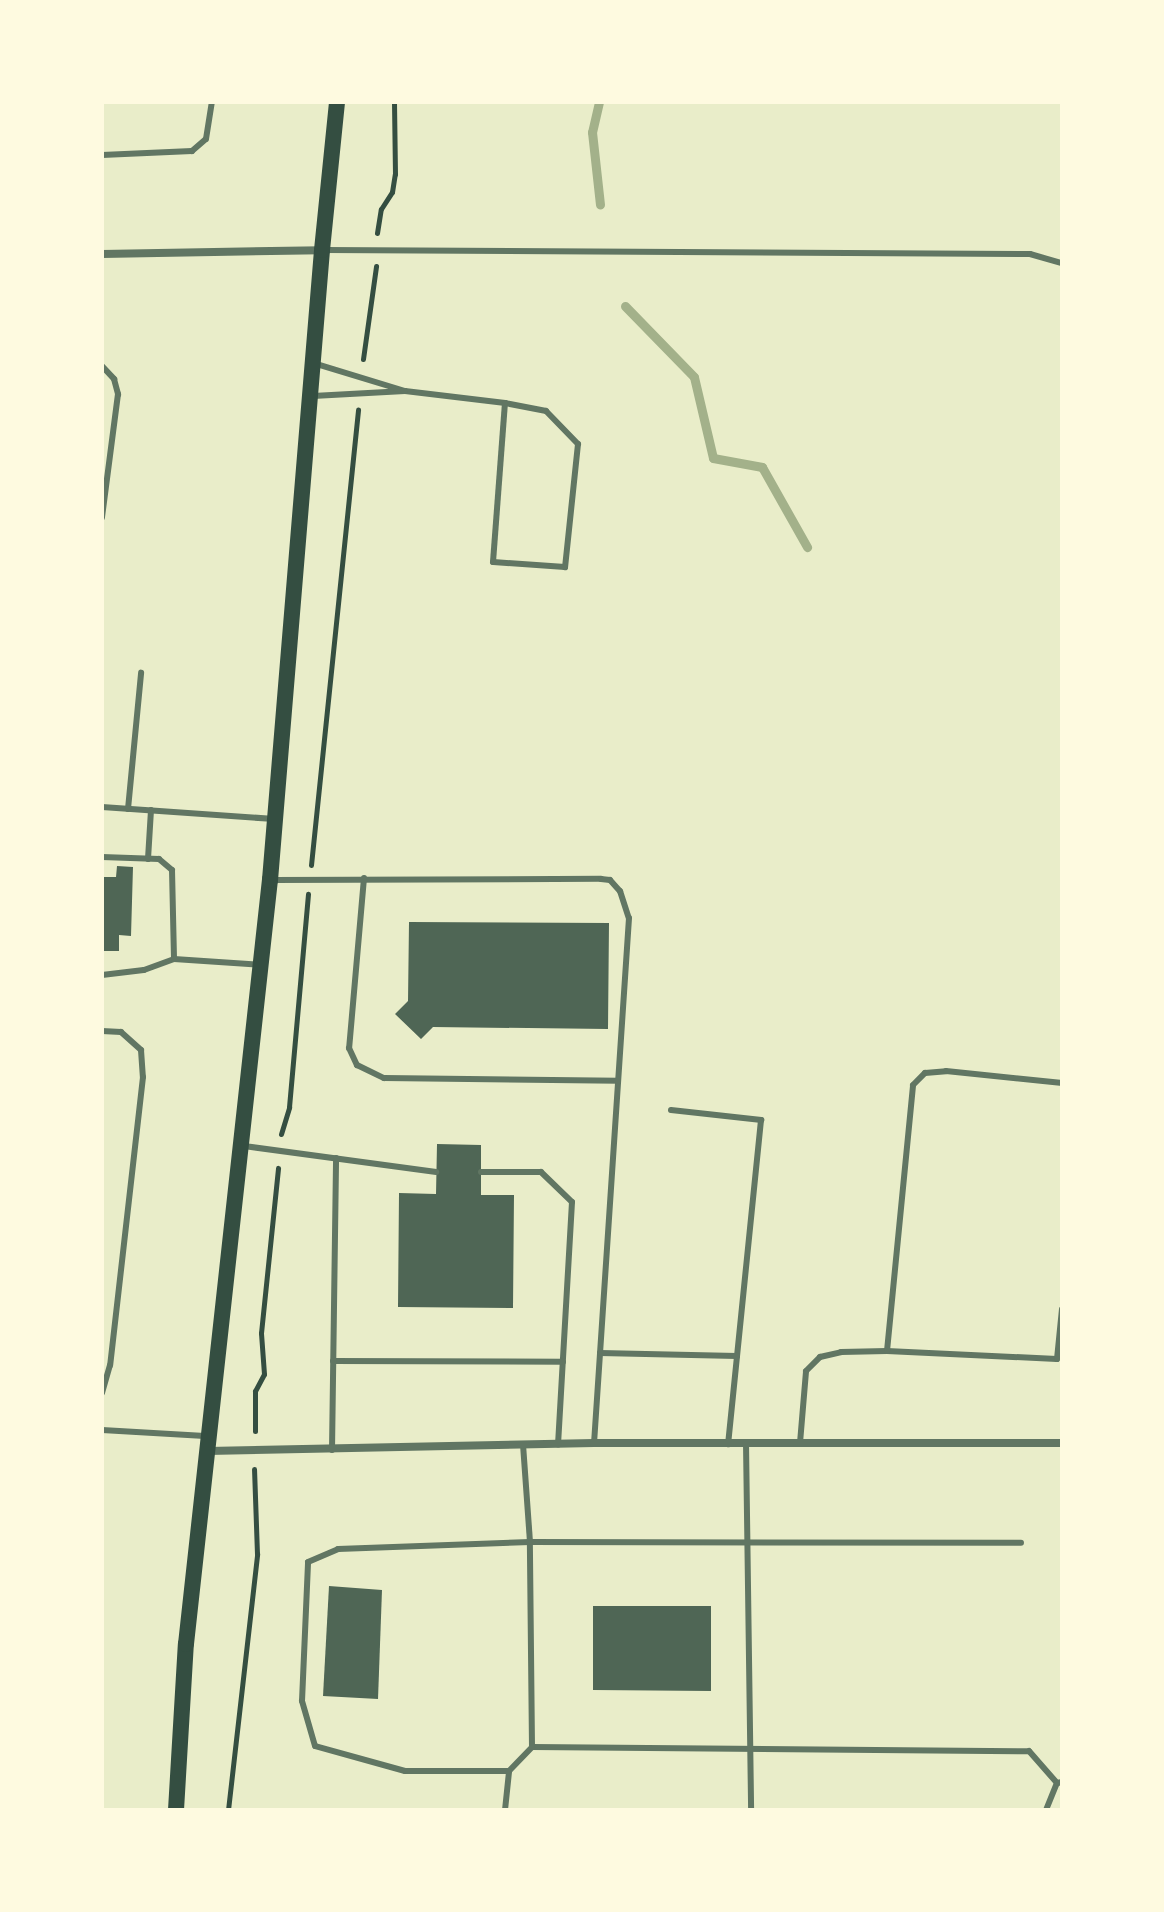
<!DOCTYPE html>
<style>
body{margin:0}
#map{position:relative;width:1164px;height:1912px;overflow:hidden;background:#e9edc9;font-family:Manrope,sans-serif}
div>[style]{position:absolute}
[style*='--x']{left:calc(var(--x)*1px);top:calc(var(--y)*1px);width:calc(var(--w)*1px);rotate:calc(var(--a)*1deg)}
.stream>*{height:9px;margin:-4.5px;padding:0 4.5px;transform-origin:4.5px;border-radius:4.5px;background:#a3b18a}
.building>*{inset:0;background:#4f6655}
.path>*{height:5px;margin:-2.5px;padding:0 2.5px;transform-origin:2.5px;border-radius:2.5px;background:#344e41}
.service>*{height:6px;margin:-3px;padding:0 3px;transform-origin:3px;border-radius:3px;background:#617663}
.minor>*{height:8px;margin:-4px;padding:0 4px;transform-origin:4px;border-radius:4px;background:#617663}
.secondary>*{height:16px;margin:-8px;padding:0 8px;transform-origin:8px;border-radius:8px;background:#344e41}
span{translate:-50% -50%;white-space:nowrap;text-align:center;line-height:1.15;-webkit-text-stroke:7px #fefae0;paint-order:stroke}
.frame{position:absolute;inset:0;border:104px solid #fefae0;pointer-events:none}
</style>
<div id="map">
<div class="stream">
<div style="--x:599;--y:102;--w:31;--a:103"></div>
<div style="--x:592;--y:132;--w:73;--a:83.7"></div>
<div style="--x:625;--y:306;--w:99;--a:45.8"></div>
<div style="--x:694;--y:377;--w:83;--a:76.8"></div>
<div style="--x:713;--y:458;--w:50;--a:10.4"></div>
<div style="--x:762;--y:467;--w:92;--a:60.6"></div>
</div>
<div class="building">
<div style="clip-path:polygon(117px 866px,133px 867px,131px 936px,119px 935px,119px 951px,102px 951px,102px 877px,116px 877px)"></div>
<div style="clip-path:polygon(409px 922px,609px 923px,608px 1029px,433px 1027px,421px 1039px,395px 1014px,408px 1001px)"></div>
<div style="clip-path:polygon(437px 1144px,481px 1145px,481px 1195px,514px 1195px,513px 1308px,398px 1307px,399px 1193px,436px 1194px)"></div>
<div style="clip-path:polygon(329px 1586px,382px 1590px,378px 1699px,323px 1696px)"></div>
<div style="clip-path:polygon(593px 1606px,711px 1606px,711px 1691px,593px 1690px)"></div>
</div>
<div class="path">
<div style="--x:377;--y:233;--w:24;--a:-81"></div>
<div style="--x:381;--y:209;--w:20;--a:-57"></div>
<div style="--x:392;--y:192;--w:18;--a:-81"></div>
<div style="--x:395;--y:174;--w:72;--a:-90.8"></div>
<div style="--x:363;--y:359;--w:94;--a:-82"></div>
<div style="--x:311;--y:865;--w:458;--a:-84.1"></div>
<div style="--x:281;--y:1134;--w:28;--a:-73"></div>
<div style="--x:289;--y:1107;--w:214;--a:-84.9"></div>
<div style="--x:255;--y:1431;--w:40;--a:-90"></div>
<div style="--x:255;--y:1391;--w:19;--a:-62"></div>
<div style="--x:264;--y:1374;--w:41;--a:-94.2"></div>
<div style="--x:261;--y:1333;--w:166;--a:-84.1"></div>
<div style="--x:228;--y:1810;--w:258;--a:-83.5"></div>
<div style="--x:257;--y:1554;--w:85;--a:-92"></div>
</div>
<div class="service">
<div style="--x:102;--y:155;--w:90;--a:-2.5"></div>
<div style="--x:192;--y:151;--w:18;--a:-41"></div>
<div style="--x:206;--y:139;--w:37;--a:-81"></div>
<div style="--x:325;--y:250;--w:705;--a:0.33"></div>
<div style="--x:1030;--y:254;--w:33;--a:16"></div>
<div style="--x:102;--y:366;--w:18;--a:47"></div>
<div style="--x:114;--y:379;--w:16;--a:75"></div>
<div style="--x:118;--y:394;--w:125;--a:97.4"></div>
<div style="--x:405;--y:391;--w:101;--a:6.8"></div>
<div style="--x:505;--y:403;--w:42;--a:11"></div>
<div style="--x:546;--y:411;--w:46;--a:45.9"></div>
<div style="--x:578;--y:444;--w:124;--a:96"></div>
<div style="--x:565;--y:567;--w:72;--a:-176"></div>
<div style="--x:493;--y:562;--w:159;--a:-85.7"></div>
<div style="--x:313;--y:396;--w:92;--a:-3.1"></div>
<div style="--x:405;--y:391;--w:93;--a:-163.1"></div>
<div style="--x:102;--y:807;--w:173;--a:4"></div>
<div style="--x:128;--y:809;--w:137;--a:-84.5"></div>
<div style="--x:102;--y:857;--w:57;--a:2"></div>
<div style="--x:159;--y:859;--w:17;--a:40"></div>
<div style="--x:172;--y:870;--w:89;--a:88.7"></div>
<div style="--x:148;--y:859;--w:49;--a:-86.5"></div>
<div style="--x:364;--y:878;--w:171;--a:95"></div>
<div style="--x:349;--y:1048;--w:19;--a:65"></div>
<div style="--x:357;--y:1065;--w:30;--a:26"></div>
<div style="--x:384;--y:1078;--w:234;--a:0.7"></div>
<div style="--x:274;--y:880;--w:327;--a:-0.2"></div>
<div style="--x:601;--y:879;--w:9;--a:6"></div>
<div style="--x:610;--y:880;--w:15;--a:48"></div>
<div style="--x:620;--y:891;--w:28;--a:72"></div>
<div style="--x:629;--y:918;--w:526;--a:93.81"></div>
<div style="--x:102;--y:975;--w:42;--a:-6.8"></div>
<div style="--x:144;--y:970;--w:32;--a:-20"></div>
<div style="--x:174;--y:959;--w:87;--a:3.9"></div>
<div style="--x:102;--y:1031;--w:19;--a:3"></div>
<div style="--x:121;--y:1032;--w:27;--a:42"></div>
<div style="--x:141;--y:1050;--w:27;--a:86"></div>
<div style="--x:143;--y:1077;--w:290;--a:96.5"></div>
<div style="--x:110;--y:1365;--w:29;--a:106"></div>
<div style="--x:671;--y:1110;--w:91;--a:6.3"></div>
<div style="--x:761;--y:1120;--w:326;--a:95.8"></div>
<div style="--x:244;--y:1146;--w:194;--a:7.7"></div>
<div style="--x:481;--y:1172;--w:60;--a:0"></div>
<div style="--x:541;--y:1172;--w:43;--a:44.1"></div>
<div style="--x:572;--y:1202;--w:243;--a:93.3"></div>
<div style="--x:887;--y:1351;--w:170;--a:2.7"></div>
<div style="--x:1057;--y:1359;--w:50;--a:-84.3"></div>
<div style="--x:600;--y:1353;--w:137;--a:1.3"></div>
<div style="--x:333;--y:1361;--w:230;--a:0.2"></div>
<div style="--x:102;--y:1430;--w:103;--a:3.3"></div>
<div style="--x:746;--y:1443;--w:367;--a:89.2"></div>
<div style="--x:800;--y:1443;--w:72;--a:-85.2"></div>
<div style="--x:806;--y:1371;--w:20;--a:-45"></div>
<div style="--x:820;--y:1357;--w:22;--a:-13"></div>
<div style="--x:841;--y:1352;--w:46;--a:-1.2"></div>
<div style="--x:887;--y:1351;--w:267;--a:-84.4"></div>
<div style="--x:913;--y:1085;--w:17;--a:-45"></div>
<div style="--x:925;--y:1073;--w:21;--a:-5"></div>
<div style="--x:946;--y:1071;--w:117;--a:5.9"></div>
<div style="--x:332;--y:1450;--w:292;--a:-89.2"></div>
<div style="--x:532;--y:1747;--w:497;--a:0.5"></div>
<div style="--x:1029;--y:1751;--w:43;--a:48.8"></div>
<div style="--x:509;--y:1771;--w:33;--a:-46"></div>
<div style="--x:532;--y:1747;--w:205;--a:-90.6"></div>
<div style="--x:530;--y:1542;--w:491;--a:0.1"></div>
<div style="--x:505;--y:1810;--w:39;--a:-84"></div>
<div style="--x:509;--y:1771;--w:104;--a:180"></div>
<div style="--x:405;--y:1771;--w:93;--a:-164.5"></div>
<div style="--x:315;--y:1746;--w:47;--a:-106.1"></div>
<div style="--x:302;--y:1701;--w:139;--a:-87.5"></div>
<div style="--x:308;--y:1562;--w:33;--a:-23"></div>
<div style="--x:338;--y:1549;--w:192;--a:-2.1"></div>
<div style="--x:530;--y:1542;--w:97;--a:-94.1"></div>
<div style="--x:1046;--y:1810;--w:29;--a:-68"></div>
<div style="--x:1057;--y:1783;--w:5;--a:-11"></div>
</div>
<div class="minor">
<div style="--x:102;--y:254;--w:219;--a:-1"></div>
<div style="--x:208;--y:1451;--w:386;--a:-1.2"></div>
<div style="--x:594;--y:1443;--w:468;--a:0"></div>
</div>
<div class="secondary">
<div style="--x:176;--y:1810;--w:166;--a:-86.6"></div>
<div style="--x:186;--y:1644;--w:769;--a:-83.73"></div>
<div style="--x:270;--y:880;--w:632;--a:-85.28"></div>
<div style="--x:322;--y:250;--w:149;--a:-84.2"></div>
</div>
<div class="frame"></div>
</div>
